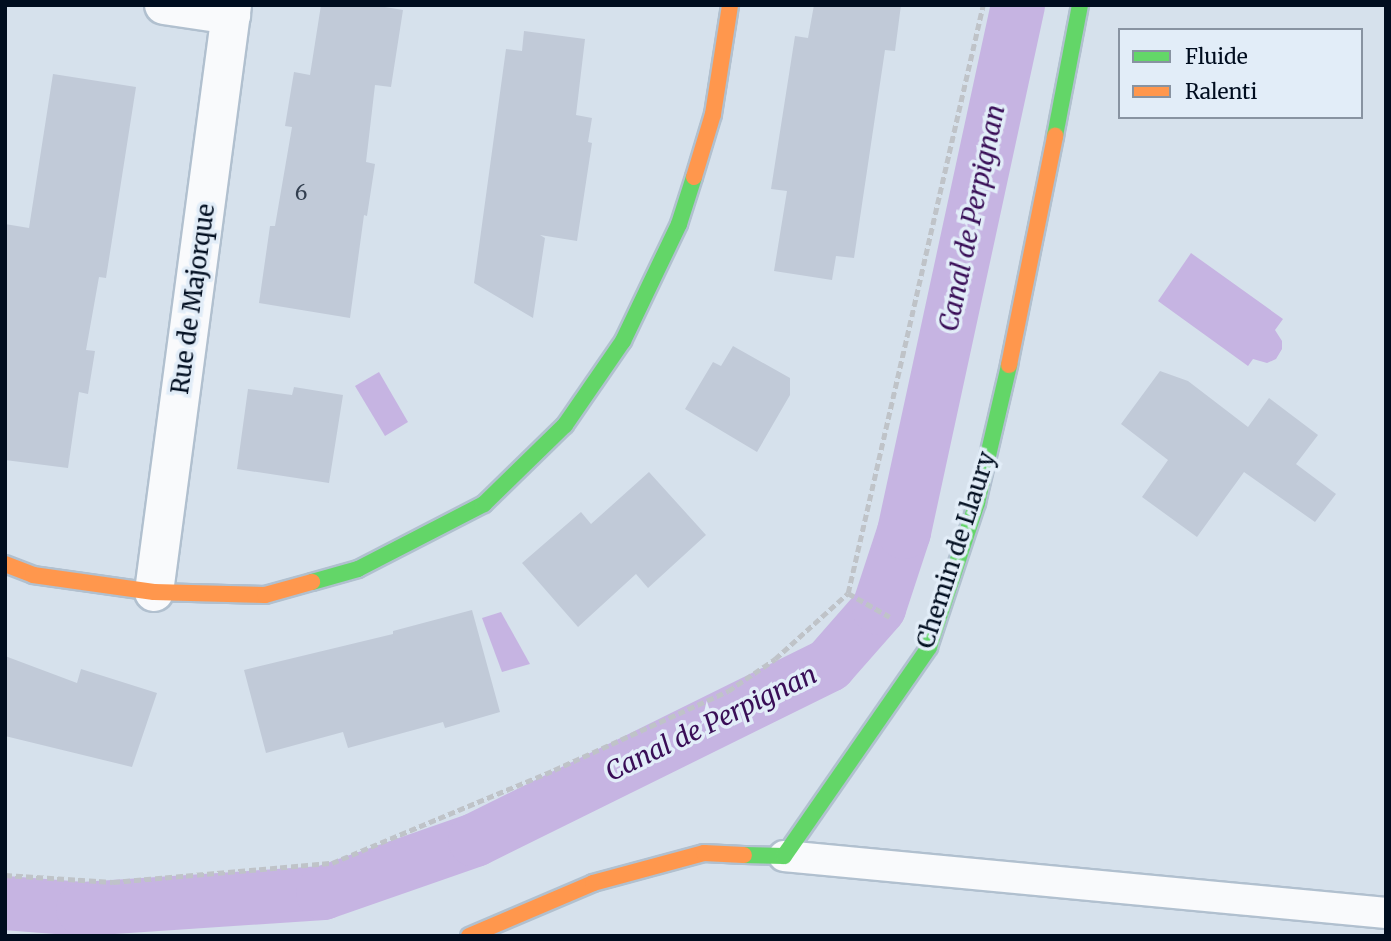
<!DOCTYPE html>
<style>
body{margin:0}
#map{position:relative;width:1391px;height:941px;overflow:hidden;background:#d6e1ec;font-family:Merriweather,serif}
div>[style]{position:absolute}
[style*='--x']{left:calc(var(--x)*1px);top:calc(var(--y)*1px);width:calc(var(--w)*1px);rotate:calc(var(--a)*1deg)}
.water>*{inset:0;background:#c6b4e2}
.canal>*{height:54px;margin:-27px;padding:0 27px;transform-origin:27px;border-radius:27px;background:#c6b4e2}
.building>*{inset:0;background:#c1cad8}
.path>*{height:4.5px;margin-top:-2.25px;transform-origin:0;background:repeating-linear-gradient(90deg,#bfc3c8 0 7px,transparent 0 10.5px)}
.roads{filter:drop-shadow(2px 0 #b1c0cf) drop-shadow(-2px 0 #b1c0cf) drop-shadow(0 2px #b1c0cf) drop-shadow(0 -2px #b1c0cf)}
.lane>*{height:30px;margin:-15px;padding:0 15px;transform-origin:15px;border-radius:15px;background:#f9fafc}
.street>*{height:38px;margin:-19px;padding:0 19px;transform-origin:19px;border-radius:19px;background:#f9fafc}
.fast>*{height:16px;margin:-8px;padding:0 8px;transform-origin:8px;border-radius:8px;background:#63d668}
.slow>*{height:16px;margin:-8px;padding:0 8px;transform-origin:8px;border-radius:8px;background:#ff974d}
span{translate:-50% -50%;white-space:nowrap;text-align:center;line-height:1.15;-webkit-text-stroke:7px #e2edf8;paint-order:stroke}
.number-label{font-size:21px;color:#333f50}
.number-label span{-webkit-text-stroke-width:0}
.street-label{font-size:24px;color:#000d1f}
.water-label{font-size:26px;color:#390e57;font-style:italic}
.frame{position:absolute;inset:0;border:7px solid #000d1f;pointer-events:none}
.legend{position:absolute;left:1118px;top:28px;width:245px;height:91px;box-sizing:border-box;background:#e2edf8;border:2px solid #8893a1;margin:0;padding:9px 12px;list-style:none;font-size:21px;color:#000d1f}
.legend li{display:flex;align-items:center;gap:14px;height:35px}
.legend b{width:35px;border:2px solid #8893a1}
</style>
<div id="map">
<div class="water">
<div style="clip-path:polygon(1191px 253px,1283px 319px,1275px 330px,1282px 341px,1282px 349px,1276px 359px,1267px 363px,1253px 359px,1248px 366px,1158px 301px)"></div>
<div style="clip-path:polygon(379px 372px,408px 422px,385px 436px,355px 386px)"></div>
<div style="clip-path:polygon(501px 612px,530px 664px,502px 672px,482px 618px)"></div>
</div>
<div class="canal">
<div style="--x:5;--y:903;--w:78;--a:4.4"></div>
<div style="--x:83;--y:909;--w:241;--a:-3.8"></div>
<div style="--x:323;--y:893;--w:161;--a:-19.2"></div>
<div style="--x:475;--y:840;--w:395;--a:-26.3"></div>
<div style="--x:829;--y:665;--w:76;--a:-48.7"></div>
<div style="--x:879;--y:608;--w:80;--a:-71.8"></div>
<div style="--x:904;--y:532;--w:539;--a:-77.79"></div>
</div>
<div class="building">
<div style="clip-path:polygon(321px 5px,373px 5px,403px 10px,391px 87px,375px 85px,366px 162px,375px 164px,367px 216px,364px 215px,350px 318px,259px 303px,270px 226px,275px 226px,292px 127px,285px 126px,294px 72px,310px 75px)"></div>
<div style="clip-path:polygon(814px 5px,901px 5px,895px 51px,885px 50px,854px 258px,836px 256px,832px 280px,774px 271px,787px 191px,771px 189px,795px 36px,808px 38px)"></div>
<div style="clip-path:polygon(524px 31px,585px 39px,576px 115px,592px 118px,588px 142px,592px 143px,577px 241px,540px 235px,545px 238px,533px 318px,474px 283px,506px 49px,522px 51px)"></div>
<div style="clip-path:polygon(53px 74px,136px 87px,106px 278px,99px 277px,86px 350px,95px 351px,88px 394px,79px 392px,68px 468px,5px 460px,5px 224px,29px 228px)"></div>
<div style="clip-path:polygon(733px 346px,790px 378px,790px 395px,757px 452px,685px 409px,713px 362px,721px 366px)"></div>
<div style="clip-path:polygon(1160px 371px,1188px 381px,1248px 427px,1269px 398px,1318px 435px,1296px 464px,1336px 494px,1315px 522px,1244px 472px,1197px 537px,1142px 497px,1168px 460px,1121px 424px)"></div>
<div style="clip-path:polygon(294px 387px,343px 395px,329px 483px,237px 469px,248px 389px,292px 395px)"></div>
<div style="clip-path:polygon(649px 472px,706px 535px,648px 588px,636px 574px,578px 627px,522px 563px,581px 512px,591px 524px)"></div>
<div style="clip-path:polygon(472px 610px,500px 712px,445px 728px,443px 722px,348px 748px,343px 732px,266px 753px,244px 670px,393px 634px,393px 631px)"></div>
<div style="clip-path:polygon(5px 656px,77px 683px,81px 669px,157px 693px,132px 767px,5px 736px)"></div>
</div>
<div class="path">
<div style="--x:848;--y:593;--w:48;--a:29.7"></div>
<div style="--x:5;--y:875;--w:108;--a:3.7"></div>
<div style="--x:113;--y:882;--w:220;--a:-5"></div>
<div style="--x:332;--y:863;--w:241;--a:-22.7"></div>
<div style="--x:554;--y:770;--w:191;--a:-24.4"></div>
<div style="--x:728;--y:691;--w:57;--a:-34.2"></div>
<div style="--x:775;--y:659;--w:98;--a:-42.1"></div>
<div style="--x:848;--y:593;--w:603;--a:-77.07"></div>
</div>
<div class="roads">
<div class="lane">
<div style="--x:784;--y:856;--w:605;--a:5.41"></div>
</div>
<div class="street">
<div style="--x:164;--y:5;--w:68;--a:8.5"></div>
<div style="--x:154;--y:592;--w:592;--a:-82.43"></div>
</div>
<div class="fast">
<div style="--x:1055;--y:136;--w:133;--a:-79.2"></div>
<div style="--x:312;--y:582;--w:48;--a:-15.8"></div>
<div style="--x:358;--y:569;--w:142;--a:-27.3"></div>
<div style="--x:484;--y:504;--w:113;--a:-44.3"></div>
<div style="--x:565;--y:425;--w:102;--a:-55.4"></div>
<div style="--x:623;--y:341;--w:130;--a:-64.4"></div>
<div style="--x:679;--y:224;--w:49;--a:-72.3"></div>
<div style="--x:744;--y:855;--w:40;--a:1.4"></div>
<div style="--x:784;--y:856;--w:254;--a:-55.2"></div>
<div style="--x:929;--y:647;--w:152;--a:-71.6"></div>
<div style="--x:977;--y:503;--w:142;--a:-76.9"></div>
</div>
<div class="slow">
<div style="--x:694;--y:177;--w:66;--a:-73.2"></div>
<div style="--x:713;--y:114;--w:110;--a:-81.1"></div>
<div style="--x:1009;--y:365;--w:234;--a:-78.6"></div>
<div style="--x:5;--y:564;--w:30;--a:21"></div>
<div style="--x:33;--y:575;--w:122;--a:8"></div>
<div style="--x:154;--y:592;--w:111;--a:1.5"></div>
<div style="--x:265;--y:595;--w:49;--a:-15.5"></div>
<div style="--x:469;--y:936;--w:135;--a:-23.1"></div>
<div style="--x:593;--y:883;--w:115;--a:-15.1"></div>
<div style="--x:704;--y:853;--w:40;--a:2.9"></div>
</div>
</div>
<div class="number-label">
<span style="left:301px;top:193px">6</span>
</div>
<div class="street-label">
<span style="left:193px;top:299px;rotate:-82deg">Rue de Majorque</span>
<span style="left:956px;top:550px;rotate:-72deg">Chemin de Llaury</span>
</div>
<div class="water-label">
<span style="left:972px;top:218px;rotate:-78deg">Canal de Perpignan</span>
<span style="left:711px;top:723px;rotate:-26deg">Canal de Perpignan</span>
</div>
<div class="frame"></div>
<ul class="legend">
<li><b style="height:9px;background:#63d668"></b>Fluide</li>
<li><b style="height:9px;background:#ff974d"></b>Ralenti</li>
</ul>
</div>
